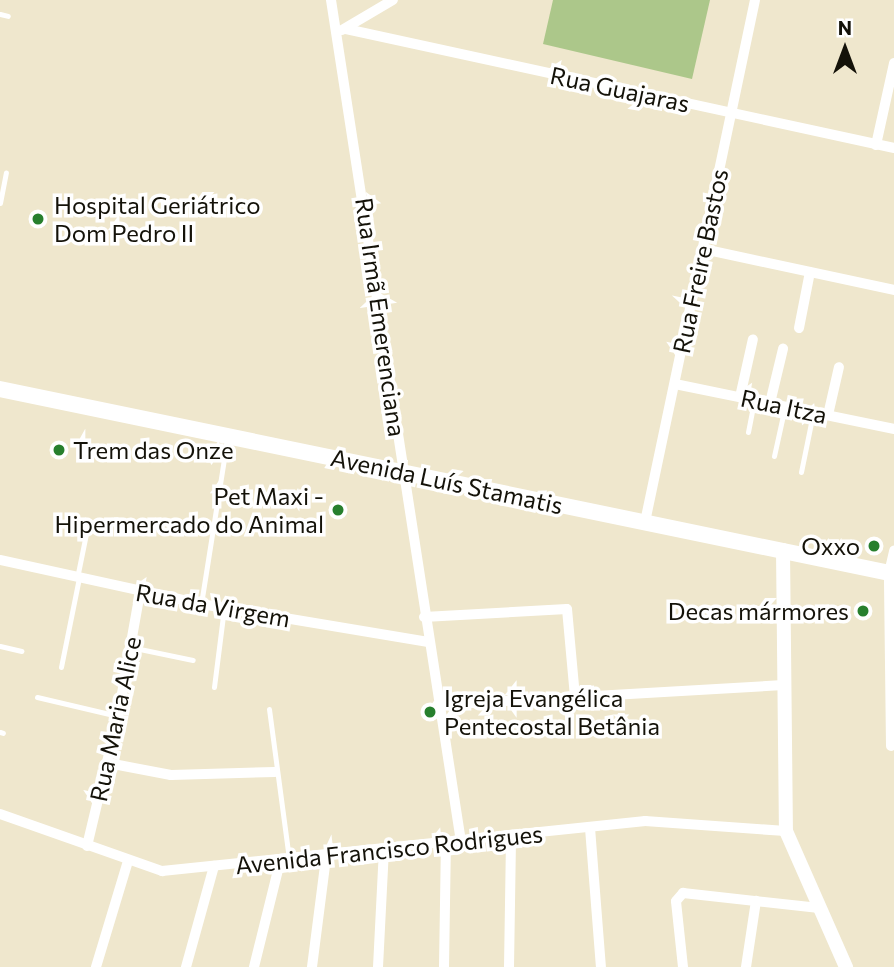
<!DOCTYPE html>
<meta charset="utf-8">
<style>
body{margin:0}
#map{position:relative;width:894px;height:967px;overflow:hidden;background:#efe7cd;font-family:Commissioner,sans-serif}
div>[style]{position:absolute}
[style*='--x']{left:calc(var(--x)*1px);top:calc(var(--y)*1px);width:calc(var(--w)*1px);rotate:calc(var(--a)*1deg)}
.green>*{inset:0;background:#acc78a}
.service>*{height:5px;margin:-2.5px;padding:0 2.5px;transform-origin:2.5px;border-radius:2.5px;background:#fff}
.minor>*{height:10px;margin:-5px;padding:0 5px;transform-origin:5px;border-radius:5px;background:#fff}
.tertiary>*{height:14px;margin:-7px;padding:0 7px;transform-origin:7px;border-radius:7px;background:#fff}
.secondary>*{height:16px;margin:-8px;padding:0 8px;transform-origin:8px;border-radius:8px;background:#fff}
.dots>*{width:19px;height:19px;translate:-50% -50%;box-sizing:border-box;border:4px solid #fff;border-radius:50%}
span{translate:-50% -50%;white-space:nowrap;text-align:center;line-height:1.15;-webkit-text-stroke:7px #fff;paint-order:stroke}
.street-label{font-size:24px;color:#141209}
.poi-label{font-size:24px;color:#141209}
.left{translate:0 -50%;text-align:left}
.right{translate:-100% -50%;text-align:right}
.north{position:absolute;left:810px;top:14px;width:70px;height:70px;-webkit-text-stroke:5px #fff;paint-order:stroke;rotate:0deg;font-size:19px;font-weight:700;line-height:28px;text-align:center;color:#141209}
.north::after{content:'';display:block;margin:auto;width:24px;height:32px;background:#141209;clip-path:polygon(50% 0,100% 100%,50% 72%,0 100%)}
</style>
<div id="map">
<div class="green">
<div style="clip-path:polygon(553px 0,710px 0,692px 79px,543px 44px)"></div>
</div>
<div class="service">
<div style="--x:0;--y:14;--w:8;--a:14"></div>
<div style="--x:0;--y:203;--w:31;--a:-79"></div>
<div style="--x:748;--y:432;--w:32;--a:-79"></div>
<div style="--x:774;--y:456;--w:51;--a:-77.6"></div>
<div style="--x:801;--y:472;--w:60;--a:-78.5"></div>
<div style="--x:77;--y:578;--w:50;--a:-78.5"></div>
<div style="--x:201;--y:604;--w:167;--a:-81"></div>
<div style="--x:0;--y:646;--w:22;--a:13"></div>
<div style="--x:130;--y:647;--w:64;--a:11.7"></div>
<div style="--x:61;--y:667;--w:91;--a:-78.6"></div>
<div style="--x:214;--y:687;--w:80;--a:-82.8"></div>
<div style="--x:37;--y:697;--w:83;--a:13.2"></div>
<div style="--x:269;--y:709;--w:151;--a:82.4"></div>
<div style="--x:0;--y:732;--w:3;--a:18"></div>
</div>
<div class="minor">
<div style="--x:331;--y:0;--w:852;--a:81.22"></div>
<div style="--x:346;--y:29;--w:561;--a:12.25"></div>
<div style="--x:342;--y:30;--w:59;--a:-30.5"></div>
<div style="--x:876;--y:145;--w:84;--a:-77.6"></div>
<div style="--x:703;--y:249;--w:195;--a:12.1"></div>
<div style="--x:799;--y:328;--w:57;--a:-78.9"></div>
<div style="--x:675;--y:384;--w:224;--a:11.6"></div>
<div style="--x:740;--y:397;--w:59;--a:-77.4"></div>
<div style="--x:770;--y:403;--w:56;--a:-76.5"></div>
<div style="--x:828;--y:415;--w:49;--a:-77.1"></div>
<div style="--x:645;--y:522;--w:533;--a:-78.1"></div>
<div style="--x:0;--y:560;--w:206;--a:12.3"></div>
<div style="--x:201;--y:604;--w:229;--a:9.5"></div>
<div style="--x:424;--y:617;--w:143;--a:-3.2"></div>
<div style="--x:567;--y:609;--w:88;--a:84.8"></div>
<div style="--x:437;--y:705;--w:347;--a:-3.3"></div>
<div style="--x:891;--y:746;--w:173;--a:-90.7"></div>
<div style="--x:889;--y:573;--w:23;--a:-77"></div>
<div style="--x:108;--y:763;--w:64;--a:10.8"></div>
<div style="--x:171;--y:775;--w:104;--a:-1.7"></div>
<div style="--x:0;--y:814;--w:172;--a:19.4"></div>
<div style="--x:162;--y:871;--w:486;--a:-5.9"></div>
<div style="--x:645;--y:821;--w:141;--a:4.1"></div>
<div style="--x:590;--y:828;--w:139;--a:85.5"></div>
<div style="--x:87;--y:846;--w:134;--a:-76.6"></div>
<div style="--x:118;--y:716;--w:126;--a:-79.9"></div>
<div style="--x:96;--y:967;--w:111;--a:-73.2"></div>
<div style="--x:186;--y:967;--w:105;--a:-74.5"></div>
<div style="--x:254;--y:967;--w:108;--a:-76.1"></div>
<div style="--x:312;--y:967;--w:111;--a:-82.7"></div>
<div style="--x:378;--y:967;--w:117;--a:-87.1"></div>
<div style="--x:444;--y:967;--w:123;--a:-89.1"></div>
<div style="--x:509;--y:967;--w:130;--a:-89.1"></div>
<div style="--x:683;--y:967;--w:66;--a:-96.1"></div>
<div style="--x:676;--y:901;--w:11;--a:-49"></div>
<div style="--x:683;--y:893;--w:137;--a:6.3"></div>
<div style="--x:746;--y:967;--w:67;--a:-81.4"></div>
</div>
<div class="tertiary">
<div style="--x:783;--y:550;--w:281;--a:89.4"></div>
<div style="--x:786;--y:831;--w:149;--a:66.2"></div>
</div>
<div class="secondary">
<div style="--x:0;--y:389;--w:913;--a:11.69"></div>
</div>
<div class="dots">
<div style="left:38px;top:219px;background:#277f2d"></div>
<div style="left:59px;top:450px;background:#277f2d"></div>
<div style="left:338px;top:510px;background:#277f2d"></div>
<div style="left:874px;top:546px;background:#277f2d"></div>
<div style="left:863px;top:611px;background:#277f2d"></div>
<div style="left:430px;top:712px;background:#277f2d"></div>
</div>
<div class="street-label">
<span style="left:620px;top:89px;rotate:12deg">Rua Guajaras</span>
<span style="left:700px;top:261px;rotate:-78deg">Rua Freire Bastos</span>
<span style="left:381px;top:317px;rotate:82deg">Rua Irmã Emerenciana</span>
<span style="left:784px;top:406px;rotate:12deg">Rua Itza</span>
<span style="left:447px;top:481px;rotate:12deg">Avenida Luís Stamatis</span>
<span style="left:213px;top:605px;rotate:10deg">Rua da Virgem</span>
<span style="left:115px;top:719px;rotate:-78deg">Rua Maria Alice</span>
<span style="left:389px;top:849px;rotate:-6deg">Avenida Francisco Rodrigues</span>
</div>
<div class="poi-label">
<span class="left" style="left:54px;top:219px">Hospital Geriátrico<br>Dom Pedro II</span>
<span class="left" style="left:73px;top:450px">Trem das Onze</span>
<span class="right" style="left:324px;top:510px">Pet Maxi -<br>Hipermercado do Animal</span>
<span class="right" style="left:860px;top:546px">Oxxo</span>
<span class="right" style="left:849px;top:611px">Decas mármores</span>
<span class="left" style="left:444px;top:712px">Igreja Evangélica<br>Pentecostal Betânia</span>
</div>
<div class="north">N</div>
</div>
